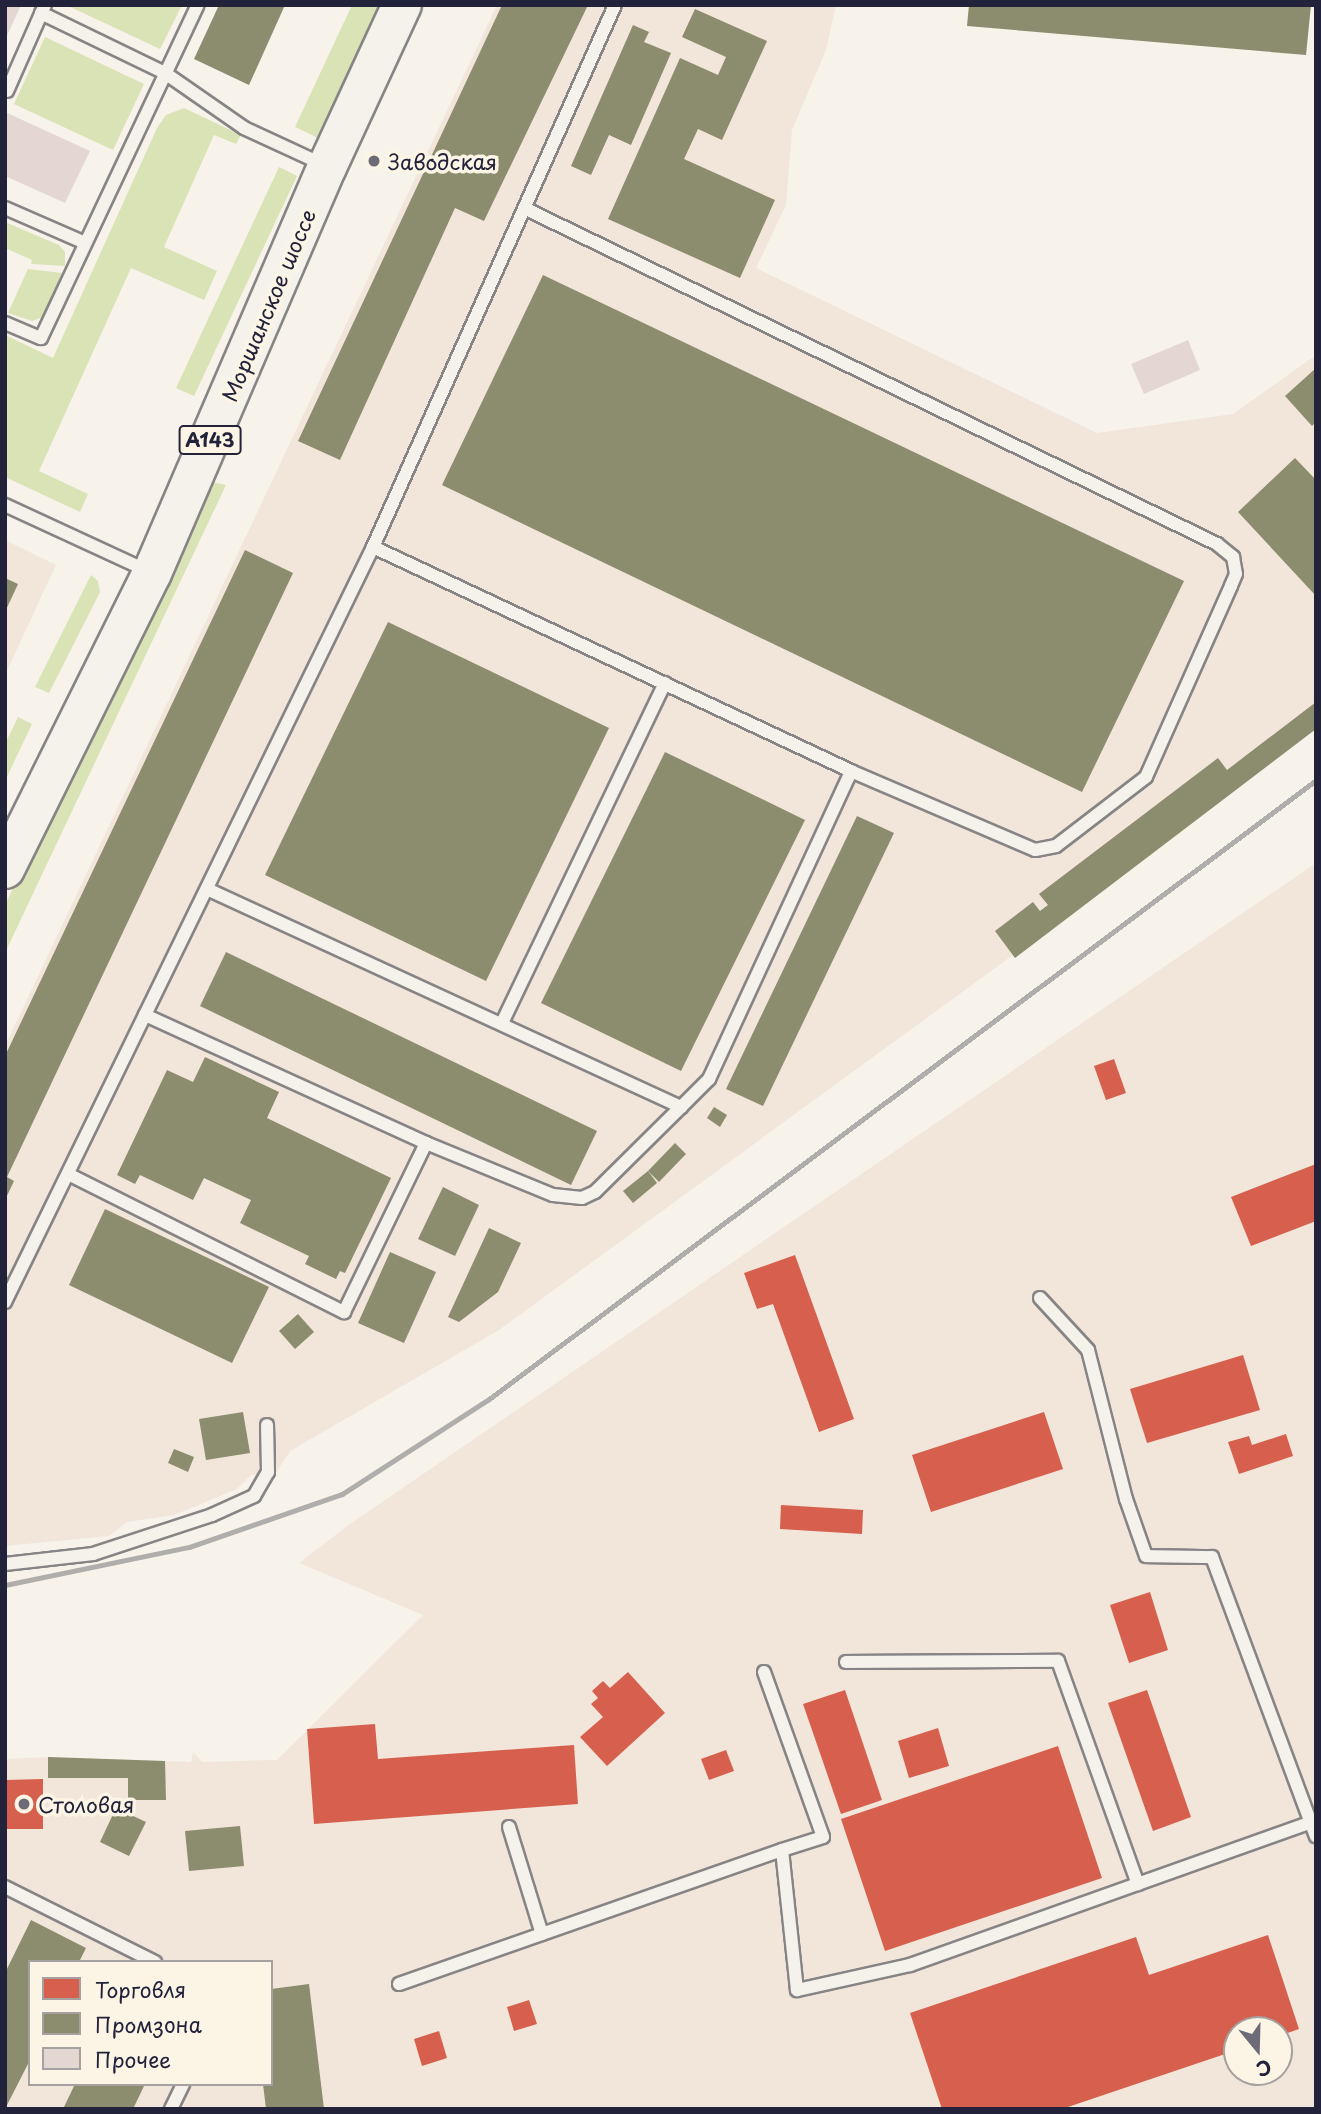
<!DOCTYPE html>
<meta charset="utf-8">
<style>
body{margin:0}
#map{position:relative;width:1321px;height:2114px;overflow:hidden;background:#f7f3ea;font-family:"Playpen Sans",sans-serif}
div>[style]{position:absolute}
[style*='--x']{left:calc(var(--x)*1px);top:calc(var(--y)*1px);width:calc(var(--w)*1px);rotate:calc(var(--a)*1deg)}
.built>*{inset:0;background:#f2e5da}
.green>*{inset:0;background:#dae3b6}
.shops>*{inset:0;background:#d6604d}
.industry>*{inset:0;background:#8c8c6e}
.building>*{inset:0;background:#e4d7d2}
.roads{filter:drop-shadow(2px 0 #868485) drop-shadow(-2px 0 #868485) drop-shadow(0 2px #868485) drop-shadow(0 -2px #868485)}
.lane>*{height:12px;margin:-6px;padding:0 6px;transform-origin:6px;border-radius:6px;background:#f5f2ec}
.primary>*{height:38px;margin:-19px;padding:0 19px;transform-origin:19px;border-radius:19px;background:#f5f2ec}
.rail>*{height:5px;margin:-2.5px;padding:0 2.5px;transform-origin:2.5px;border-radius:2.5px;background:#b0aead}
.dots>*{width:19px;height:19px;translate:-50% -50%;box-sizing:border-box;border:4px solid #fcf5e5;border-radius:50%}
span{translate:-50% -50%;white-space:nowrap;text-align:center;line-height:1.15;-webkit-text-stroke:7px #fcf5e5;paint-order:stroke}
.shield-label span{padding:2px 5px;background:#fcf5e5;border:2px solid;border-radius:5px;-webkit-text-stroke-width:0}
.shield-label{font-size:19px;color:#22223b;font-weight:700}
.poi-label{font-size:21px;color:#22223b}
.left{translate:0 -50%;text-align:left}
.street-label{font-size:21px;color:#22223b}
.frame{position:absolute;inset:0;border:7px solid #22223b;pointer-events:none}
.legend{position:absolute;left:28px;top:1960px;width:245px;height:126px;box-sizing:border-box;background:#fcf5e5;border:2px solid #a5a1a1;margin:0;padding:9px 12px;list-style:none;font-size:21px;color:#22223b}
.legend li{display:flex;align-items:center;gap:14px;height:35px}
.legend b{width:35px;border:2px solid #a5a1a1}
.north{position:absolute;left:1223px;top:2016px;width:70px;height:70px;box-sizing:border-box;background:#fcf5e5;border:2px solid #a5a1a1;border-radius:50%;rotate:161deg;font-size:19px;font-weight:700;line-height:28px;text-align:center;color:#22223b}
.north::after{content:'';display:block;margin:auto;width:24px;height:32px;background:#6d6b78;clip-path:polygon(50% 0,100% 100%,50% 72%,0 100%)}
</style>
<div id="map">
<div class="built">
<div style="clip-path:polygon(497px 5px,836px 5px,826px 50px,792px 130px,786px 205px,756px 268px,1097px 433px,1233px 414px,1316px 355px,1316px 724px,1050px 928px,499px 1330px,290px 1451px,270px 1482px,252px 1474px,237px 1489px,174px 1515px,127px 1522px,109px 1536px,5px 1546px,5px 1046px)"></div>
<div style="clip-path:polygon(5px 540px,56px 565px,5px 675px)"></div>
<div style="clip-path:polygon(evenodd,1316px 863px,1316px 2109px,5px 2109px,5px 1759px,48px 1757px,191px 1762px,193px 1752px,202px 1762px,277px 1760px,423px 1615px,299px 1563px,350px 1524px,1316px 863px,30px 1962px,271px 1962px,271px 2084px,30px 2084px,30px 1962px,1316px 863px,1237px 2030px,1279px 2030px,1279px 2072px,1237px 2072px,1237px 2030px)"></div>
</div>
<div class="green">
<div style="clip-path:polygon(66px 5px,182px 5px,160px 49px)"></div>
<div style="clip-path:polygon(352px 5px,380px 5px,318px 138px,295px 127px)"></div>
<div style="clip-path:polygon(45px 37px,144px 84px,113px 150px,14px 104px)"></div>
<div style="clip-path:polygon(184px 108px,241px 135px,236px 144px,214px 135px,164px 247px,217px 271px,204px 300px,131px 268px,39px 471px,88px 494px,80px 512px,5px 477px,5px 335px,53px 358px,157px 128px,166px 115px)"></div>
<div style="clip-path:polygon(279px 167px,297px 176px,194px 396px,176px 388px)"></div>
<div style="clip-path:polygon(5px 222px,59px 245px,65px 252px,65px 266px,31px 264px,32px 260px,5px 248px)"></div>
<div style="clip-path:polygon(28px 269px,62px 273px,43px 317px,32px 321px,8px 313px)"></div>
<div style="clip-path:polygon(202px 480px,226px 485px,5px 953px,5px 905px,184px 533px)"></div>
<div style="clip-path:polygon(91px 575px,98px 581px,100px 592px,49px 693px,35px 687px)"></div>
<div style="clip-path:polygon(18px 717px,32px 724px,5px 781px,5px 744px)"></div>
</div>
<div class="shops">
<div style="clip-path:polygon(1114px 1059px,1126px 1093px,1106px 1100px,1094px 1066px)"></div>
<div style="clip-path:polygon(1316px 1164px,1316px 1221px,1251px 1246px,1231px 1197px)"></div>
<div style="clip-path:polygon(795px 1255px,854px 1419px,819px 1432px,773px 1304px,757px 1309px,744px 1273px)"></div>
<div style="clip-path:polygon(1243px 1355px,1260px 1410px,1147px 1443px,1130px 1389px)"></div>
<div style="clip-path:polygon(1044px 1412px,1063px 1469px,931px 1512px,912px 1455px)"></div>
<div style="clip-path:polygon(1286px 1434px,1293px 1456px,1239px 1474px,1228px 1442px,1249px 1436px,1252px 1445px)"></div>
<div style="clip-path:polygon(781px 1505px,863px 1510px,862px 1534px,780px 1529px)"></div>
<div style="clip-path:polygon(1150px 1592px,1168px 1650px,1129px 1663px,1110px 1605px)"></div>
<div style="clip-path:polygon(628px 1672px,665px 1713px,607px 1766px,580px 1737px,603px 1717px,591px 1704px,598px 1698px,592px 1691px,603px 1681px,610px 1688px)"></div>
<div style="clip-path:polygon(845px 1690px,882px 1800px,841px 1814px,803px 1704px)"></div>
<div style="clip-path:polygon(1147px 1690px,1191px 1817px,1153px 1831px,1108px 1703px)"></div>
<div style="clip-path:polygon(375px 1724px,378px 1759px,574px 1745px,578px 1804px,314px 1824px,307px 1729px)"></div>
<div style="clip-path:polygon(938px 1728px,949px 1766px,909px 1778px,898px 1741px)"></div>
<div style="clip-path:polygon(1058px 1746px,1102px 1878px,885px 1951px,841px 1819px)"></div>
<div style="clip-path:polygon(726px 1750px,734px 1771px,709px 1780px,701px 1759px)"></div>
<div style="clip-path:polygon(43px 1779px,43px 1829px,5px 1829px,5px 1780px)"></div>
<div style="clip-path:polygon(1268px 1935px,1299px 2029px,1279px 2036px,1279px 2030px,1237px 2030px,1237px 2050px,1062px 2109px,942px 2109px,910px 2013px,1136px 1937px,1149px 1975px)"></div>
<div style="clip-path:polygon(529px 2000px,537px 2024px,514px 2031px,507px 2007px)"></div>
<div style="clip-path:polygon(439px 2031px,447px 2058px,422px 2066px,414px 2039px)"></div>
</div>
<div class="industry">
<div style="clip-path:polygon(219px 5px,285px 5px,249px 85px,194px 59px)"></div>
<div style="clip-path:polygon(502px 5px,588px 5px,484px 221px,455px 208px,340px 460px,298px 441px)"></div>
<div style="clip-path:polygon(969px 5px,1311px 5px,1306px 55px,967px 26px)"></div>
<div style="clip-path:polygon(695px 9px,767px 41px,722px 140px,698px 129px,684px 159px,775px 200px,740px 278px,608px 219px,680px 58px,718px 75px,726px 57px,682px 37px)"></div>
<div style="clip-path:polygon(633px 25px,649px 32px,644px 42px,671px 53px,631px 145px,609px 135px,591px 175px,571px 166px)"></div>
<div style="clip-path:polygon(543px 275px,1184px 581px,1082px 792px,442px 485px)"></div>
<div style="clip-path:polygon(1316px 368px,1316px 422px,1312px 426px,1285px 396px)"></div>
<div style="clip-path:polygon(1295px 458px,1316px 480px,1316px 596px,1238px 512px)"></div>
<div style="clip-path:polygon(245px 550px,293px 573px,7px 1177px,14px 1181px,5px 1200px,5px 1056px)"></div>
<div style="clip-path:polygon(5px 578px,18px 584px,5px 612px)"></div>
<div style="clip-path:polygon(388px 622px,609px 728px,486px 981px,265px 875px)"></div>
<div style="clip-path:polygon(1316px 702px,1316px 729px,1015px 958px,995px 931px,1033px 902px,1040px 911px,1048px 905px,1039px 894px,1218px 758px,1227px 770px)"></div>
<div style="clip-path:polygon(665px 752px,805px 820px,681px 1071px,541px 1003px)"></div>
<div style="clip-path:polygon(857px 816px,894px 833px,763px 1106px,726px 1089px)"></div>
<div style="clip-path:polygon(226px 952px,597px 1131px,571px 1185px,200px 1006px)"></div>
<div style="clip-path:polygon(205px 1057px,279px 1092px,267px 1118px,391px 1178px,345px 1273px,340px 1271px,336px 1279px,305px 1264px,309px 1256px,240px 1223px,251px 1200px,204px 1178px,193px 1200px,140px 1175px,135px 1184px,117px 1175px,167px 1070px,193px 1082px)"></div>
<div style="clip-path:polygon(714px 1107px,727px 1115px,720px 1127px,707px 1118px)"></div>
<div style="clip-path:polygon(675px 1143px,686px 1154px,659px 1182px,648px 1171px)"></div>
<div style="clip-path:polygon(648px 1171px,657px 1183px,633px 1203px,623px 1191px)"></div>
<div style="clip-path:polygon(443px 1187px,479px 1205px,455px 1256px,418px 1239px)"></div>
<div style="clip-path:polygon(105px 1209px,269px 1287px,232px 1363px,69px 1285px)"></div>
<div style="clip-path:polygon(489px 1228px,521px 1243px,498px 1292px,459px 1322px,448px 1317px)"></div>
<div style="clip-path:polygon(390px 1252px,436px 1272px,404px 1343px,358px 1323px)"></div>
<div style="clip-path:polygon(298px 1314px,314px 1332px,295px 1349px,279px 1331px)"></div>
<div style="clip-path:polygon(243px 1412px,250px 1453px,206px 1460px,199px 1419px)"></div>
<div style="clip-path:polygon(174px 1449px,194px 1457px,188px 1472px,168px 1463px)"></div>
<div style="clip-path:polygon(48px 1757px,165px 1761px,166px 1800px,128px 1800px,128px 1778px,48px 1778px)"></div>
<div style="clip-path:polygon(116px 1808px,146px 1822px,129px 1856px,100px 1842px)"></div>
<div style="clip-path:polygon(240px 1826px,244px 1866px,189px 1871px,185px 1831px)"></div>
<div style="clip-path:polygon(31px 1920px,86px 1948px,79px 1962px,30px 1962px,30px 2060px,5px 2109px,5px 1973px)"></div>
<div style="clip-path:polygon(309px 1984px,324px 2109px,266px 2109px,263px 2084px,271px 2084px,271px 1989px)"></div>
<div style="clip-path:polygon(75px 2084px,145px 2084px,133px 2109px,63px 2109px)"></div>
</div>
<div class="building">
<div style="clip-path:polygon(5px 5px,21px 5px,5px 40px)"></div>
<div style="clip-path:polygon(5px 112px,90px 151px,65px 203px,5px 176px)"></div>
<div style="clip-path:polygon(1188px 340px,1200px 370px,1144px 394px,1131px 364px)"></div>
</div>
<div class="roads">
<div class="lane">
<div style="--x:41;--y:13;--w:138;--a:25.8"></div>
<div style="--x:165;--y:73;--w:96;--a:34.8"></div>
<div style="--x:244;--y:128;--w:88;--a:24.8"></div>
<div style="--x:7;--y:91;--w:94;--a:-66.2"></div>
<div style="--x:5;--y:208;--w:87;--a:23.6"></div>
<div style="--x:526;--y:209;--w:768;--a:25.86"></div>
<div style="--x:1217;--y:544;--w:21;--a:39"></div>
<div style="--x:1233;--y:557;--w:17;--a:80"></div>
<div style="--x:1236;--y:574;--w:13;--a:113"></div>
<div style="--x:1231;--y:586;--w:209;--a:114"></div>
<div style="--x:1146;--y:777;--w:113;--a:142.5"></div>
<div style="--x:1056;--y:846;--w:21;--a:169"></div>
<div style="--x:1035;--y:850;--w:200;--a:-156.8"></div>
<div style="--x:5;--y:323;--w:39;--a:23"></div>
<div style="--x:41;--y:338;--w:368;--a:-64.8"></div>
<div style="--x:5;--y:505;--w:157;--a:24.8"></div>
<div style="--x:207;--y:889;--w:522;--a:24.7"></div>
<div style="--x:681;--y:1107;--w:40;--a:-45"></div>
<div style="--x:709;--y:1079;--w:339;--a:-65.2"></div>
<div style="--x:851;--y:771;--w:528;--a:-154.89"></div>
<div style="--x:502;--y:1023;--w:377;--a:-64.4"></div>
<div style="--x:426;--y:1143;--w:137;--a:22.3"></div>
<div style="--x:553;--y:1195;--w:29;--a:6"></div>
<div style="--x:582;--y:1198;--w:14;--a:-25"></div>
<div style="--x:595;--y:1192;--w:121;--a:-44.7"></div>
<div style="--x:68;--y:1174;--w:309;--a:26.6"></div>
<div style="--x:344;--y:1312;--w:188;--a:-64.1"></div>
<div style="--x:426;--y:1143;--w:309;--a:-155.5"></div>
<div style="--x:1040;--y:1298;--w:71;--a:47.3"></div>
<div style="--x:1088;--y:1350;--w:154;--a:75.7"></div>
<div style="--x:1126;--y:1499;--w:60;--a:70.7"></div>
<div style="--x:1146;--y:1556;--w:66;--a:0.9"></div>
<div style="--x:1212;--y:1557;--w:298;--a:69.6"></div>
<div style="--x:5;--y:1302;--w:840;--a:-64.01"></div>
<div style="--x:373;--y:547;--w:594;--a:-65.94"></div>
<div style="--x:5;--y:1564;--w:89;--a:-6.5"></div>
<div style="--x:93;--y:1554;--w:125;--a:-18.1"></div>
<div style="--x:212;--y:1515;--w:46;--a:-24.3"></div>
<div style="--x:254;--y:1496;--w:28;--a:-60"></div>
<div style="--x:268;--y:1472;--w:47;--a:-91.2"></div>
<div style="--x:846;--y:1662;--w:212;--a:-0.3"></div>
<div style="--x:1058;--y:1661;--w:237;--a:70.3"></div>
<div style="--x:764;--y:1672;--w:175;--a:70.3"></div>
<div style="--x:823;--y:1837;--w:43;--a:162.4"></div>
<div style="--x:509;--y:1827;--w:112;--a:72.9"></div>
<div style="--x:5;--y:1887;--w:168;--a:26.6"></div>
<div style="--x:399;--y:1984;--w:406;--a:-19.3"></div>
<div style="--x:782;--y:1850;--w:141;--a:83.9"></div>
<div style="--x:797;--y:1990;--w:116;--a:-12.5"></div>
<div style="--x:910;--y:1965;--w:426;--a:-19.6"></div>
<div style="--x:171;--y:2109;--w:28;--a:-64"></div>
</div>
<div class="primary">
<div style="--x:5;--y:869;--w:330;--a:-63.6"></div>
<div style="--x:152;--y:573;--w:442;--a:-66.7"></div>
<div style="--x:327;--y:167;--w:179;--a:-65.2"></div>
</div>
</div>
<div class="rail">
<div style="--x:5;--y:1585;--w:188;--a:-11.7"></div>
<div style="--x:189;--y:1547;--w:162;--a:-19.1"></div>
<div style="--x:342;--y:1494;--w:175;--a:-32.9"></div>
<div style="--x:489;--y:1399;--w:1033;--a:-36.81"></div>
</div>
<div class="dots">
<div style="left:374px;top:161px;background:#6d6b78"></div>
<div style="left:24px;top:1804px;background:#6d6b78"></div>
</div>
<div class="shield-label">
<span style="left:210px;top:440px">А143</span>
</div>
<div class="poi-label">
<span class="left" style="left:388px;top:161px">Заводская</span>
<span class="left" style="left:38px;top:1804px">Столовая</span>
</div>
<div class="street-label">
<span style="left:268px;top:305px;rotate:-67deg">Моршанское шоссе</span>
</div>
<div class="frame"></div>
<ul class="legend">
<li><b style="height:19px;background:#d6604d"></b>Торговля</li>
<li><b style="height:19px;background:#8c8c6e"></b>Промзона</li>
<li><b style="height:19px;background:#e4d7d2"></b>Прочее</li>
</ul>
<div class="north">С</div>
</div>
